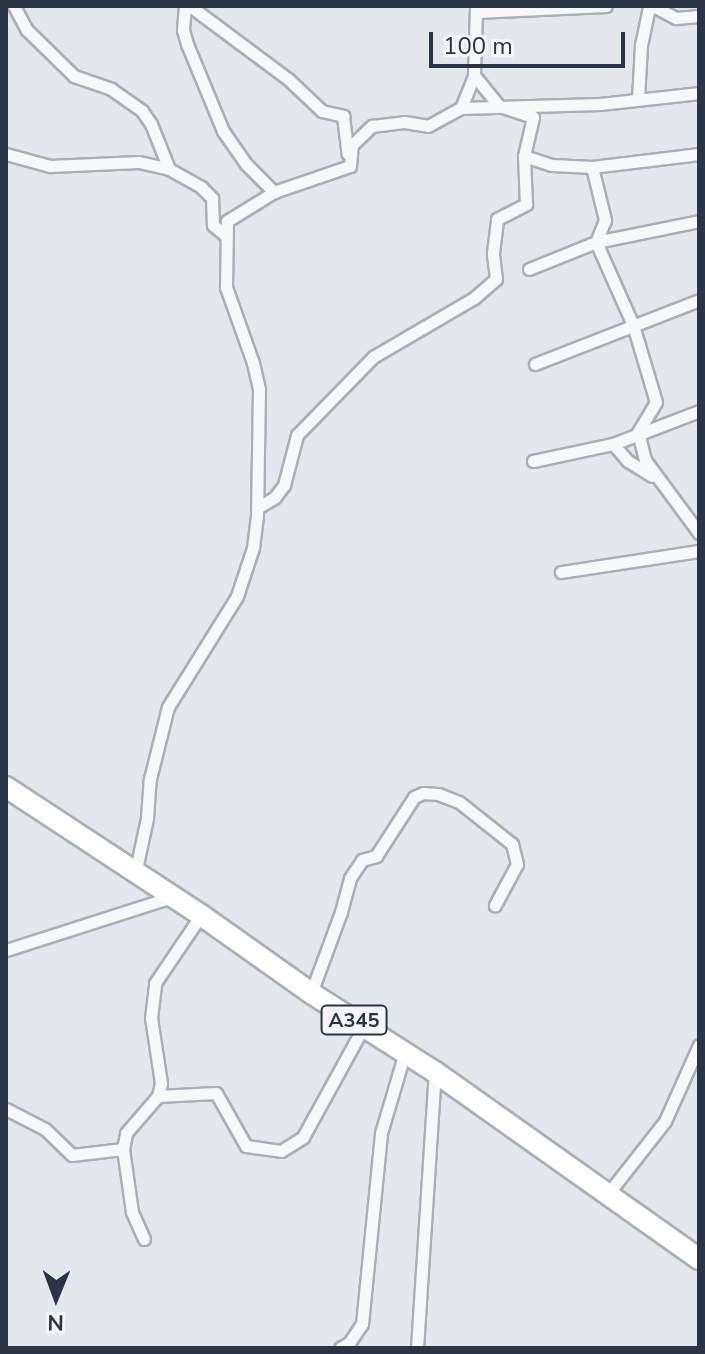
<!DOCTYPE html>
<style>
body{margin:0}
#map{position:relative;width:705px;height:1354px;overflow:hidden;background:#e4e7ec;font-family:"Nunito Sans",sans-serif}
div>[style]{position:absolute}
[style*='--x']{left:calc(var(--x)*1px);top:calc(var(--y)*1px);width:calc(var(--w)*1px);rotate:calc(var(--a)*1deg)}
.roads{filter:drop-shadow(2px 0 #a9aeb7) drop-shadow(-2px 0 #a9aeb7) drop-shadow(0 2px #a9aeb7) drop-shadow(0 -2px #a9aeb7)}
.street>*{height:11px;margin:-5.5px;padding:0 5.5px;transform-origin:5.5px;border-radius:5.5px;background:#f7f8fa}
.highway>*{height:20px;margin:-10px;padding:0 10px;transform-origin:10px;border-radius:10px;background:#fff}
span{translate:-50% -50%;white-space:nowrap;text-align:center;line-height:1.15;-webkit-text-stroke:7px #f4f6f9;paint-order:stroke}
.shield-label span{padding:2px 6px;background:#f4f6f9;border:2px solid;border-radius:6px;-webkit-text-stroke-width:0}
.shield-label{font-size:20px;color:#2b3445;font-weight:700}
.frame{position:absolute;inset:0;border:8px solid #2b3445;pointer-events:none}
.north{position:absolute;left:16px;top:1258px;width:80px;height:80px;-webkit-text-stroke:6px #f4f6f9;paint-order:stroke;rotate:181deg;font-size:22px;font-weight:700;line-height:32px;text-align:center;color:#2b3445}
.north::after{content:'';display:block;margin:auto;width:28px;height:36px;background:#2b3445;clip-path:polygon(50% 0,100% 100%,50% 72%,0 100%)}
.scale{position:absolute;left:429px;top:32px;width:196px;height:36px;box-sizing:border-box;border:4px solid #2b3445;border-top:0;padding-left:10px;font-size:24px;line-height:28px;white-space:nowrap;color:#2b3445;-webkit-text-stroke:6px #f4f6f9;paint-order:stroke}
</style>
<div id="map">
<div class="roads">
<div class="street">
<div style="--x:14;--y:6;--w:27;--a:62"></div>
<div style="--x:27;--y:30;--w:66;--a:44.4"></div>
<div style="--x:74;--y:76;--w:39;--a:19"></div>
<div style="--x:111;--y:89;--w:38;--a:35"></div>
<div style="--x:142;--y:111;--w:16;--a:55"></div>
<div style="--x:151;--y:124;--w:48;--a:68.2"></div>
<div style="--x:185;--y:6;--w:24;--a:95"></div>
<div style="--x:183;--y:30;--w:15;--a:74"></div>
<div style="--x:187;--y:44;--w:94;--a:67.5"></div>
<div style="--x:223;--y:131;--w:40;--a:55.1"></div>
<div style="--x:246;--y:164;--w:40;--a:45"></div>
<div style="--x:190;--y:6;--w:122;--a:36.7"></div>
<div style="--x:288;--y:79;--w:47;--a:43.3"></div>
<div style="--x:322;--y:111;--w:22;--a:13"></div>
<div style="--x:343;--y:116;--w:38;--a:83"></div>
<div style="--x:653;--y:6;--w:26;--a:28"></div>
<div style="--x:676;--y:18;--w:23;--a:-5"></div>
<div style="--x:476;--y:12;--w:130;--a:-2.6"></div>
<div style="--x:638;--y:99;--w:54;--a:-86.8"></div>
<div style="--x:641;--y:45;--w:40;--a:-78"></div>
<div style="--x:461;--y:108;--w:35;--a:-68"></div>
<div style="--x:474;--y:75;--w:68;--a:-88.3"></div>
<div style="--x:6;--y:154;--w:46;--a:15.3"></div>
<div style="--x:50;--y:166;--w:89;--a:-2.6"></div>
<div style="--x:139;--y:162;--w:31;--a:13"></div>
<div style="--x:169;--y:169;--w:37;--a:29"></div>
<div style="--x:201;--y:187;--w:16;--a:45"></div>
<div style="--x:212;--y:198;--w:27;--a:88"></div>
<div style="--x:213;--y:225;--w:17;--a:40"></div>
<div style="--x:524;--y:156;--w:29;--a:18"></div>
<div style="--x:552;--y:165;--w:40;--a:2.9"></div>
<div style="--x:592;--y:167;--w:55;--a:76.2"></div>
<div style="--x:605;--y:220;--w:24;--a:112"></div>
<div style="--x:596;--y:242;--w:91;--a:66"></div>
<div style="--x:633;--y:325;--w:80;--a:73.4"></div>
<div style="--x:656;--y:402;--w:35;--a:121"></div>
<div style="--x:638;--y:432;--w:29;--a:76"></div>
<div style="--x:645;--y:460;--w:91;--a:53.5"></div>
<div style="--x:350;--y:166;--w:21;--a:-85"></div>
<div style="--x:352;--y:145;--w:28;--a:-44"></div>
<div style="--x:372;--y:126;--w:32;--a:-7"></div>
<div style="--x:404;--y:122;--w:24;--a:9"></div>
<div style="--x:428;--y:126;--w:38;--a:-29"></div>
<div style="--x:461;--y:108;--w:139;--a:-1.6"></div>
<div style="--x:600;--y:104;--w:100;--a:-6.3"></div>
<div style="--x:592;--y:167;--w:108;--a:-6.9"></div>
<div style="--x:529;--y:269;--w:72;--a:-21.9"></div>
<div style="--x:596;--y:242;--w:105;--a:-11.5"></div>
<div style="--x:535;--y:364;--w:176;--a:-21.3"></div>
<div style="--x:613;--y:444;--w:23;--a:49"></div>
<div style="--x:628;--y:461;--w:28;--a:32"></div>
<div style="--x:533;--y:461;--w:82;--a:-12"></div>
<div style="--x:613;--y:444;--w:92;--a:-21"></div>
<div style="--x:257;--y:508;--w:21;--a:-31"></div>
<div style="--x:275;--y:497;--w:15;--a:-53"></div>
<div style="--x:284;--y:485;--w:52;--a:-75.4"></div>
<div style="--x:297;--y:435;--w:109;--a:-45.7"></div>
<div style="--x:373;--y:357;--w:117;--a:-30.3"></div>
<div style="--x:474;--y:298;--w:29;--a:-41"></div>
<div style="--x:496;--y:279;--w:26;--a:-97"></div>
<div style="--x:493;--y:253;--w:34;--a:-83"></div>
<div style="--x:497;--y:219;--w:33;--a:-27"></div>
<div style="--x:526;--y:204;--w:48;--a:-92.4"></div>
<div style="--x:524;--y:156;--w:40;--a:-77"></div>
<div style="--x:533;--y:117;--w:36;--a:-162"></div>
<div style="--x:499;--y:106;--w:40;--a:-129"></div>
<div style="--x:561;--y:572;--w:140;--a:-8.7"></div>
<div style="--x:135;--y:874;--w:57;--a:-77.9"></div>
<div style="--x:147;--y:818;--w:39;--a:-86"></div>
<div style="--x:150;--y:779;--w:74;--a:-76"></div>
<div style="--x:168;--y:707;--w:131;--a:-58.1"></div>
<div style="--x:237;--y:596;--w:51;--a:-71.6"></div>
<div style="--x:253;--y:548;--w:32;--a:-83"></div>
<div style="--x:257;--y:516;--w:127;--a:-89.1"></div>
<div style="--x:259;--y:389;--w:27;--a:-103"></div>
<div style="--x:253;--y:363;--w:81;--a:-109.6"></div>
<div style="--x:226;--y:287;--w:66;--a:-89.1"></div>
<div style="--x:227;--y:221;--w:55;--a:-31.7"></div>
<div style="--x:274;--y:192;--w:80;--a:-18.9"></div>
<div style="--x:6;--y:950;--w:171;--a:-17.7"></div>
<div style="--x:311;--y:993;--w:86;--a:-69.7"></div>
<div style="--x:341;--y:912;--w:35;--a:-75"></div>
<div style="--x:350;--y:878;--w:22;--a:-56"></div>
<div style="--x:362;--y:860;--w:15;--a:-16"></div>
<div style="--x:376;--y:856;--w:70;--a:-57.2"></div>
<div style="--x:414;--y:797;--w:10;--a:-24"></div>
<div style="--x:423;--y:793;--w:15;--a:4"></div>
<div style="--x:438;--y:794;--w:22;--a:21"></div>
<div style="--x:459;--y:802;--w:68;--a:38.4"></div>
<div style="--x:512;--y:844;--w:21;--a:76"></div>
<div style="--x:517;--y:864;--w:47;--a:118.2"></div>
<div style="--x:158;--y:1096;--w:58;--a:-3"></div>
<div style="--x:216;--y:1093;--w:61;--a:60.5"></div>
<div style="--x:246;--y:1146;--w:35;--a:8"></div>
<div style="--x:281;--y:1151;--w:26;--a:-32"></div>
<div style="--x:303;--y:1137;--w:127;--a:-61.2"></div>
<div style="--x:6;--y:1109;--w:44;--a:27.1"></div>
<div style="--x:45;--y:1129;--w:37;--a:44"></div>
<div style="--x:72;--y:1155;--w:51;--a:-6.7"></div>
<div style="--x:607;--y:1195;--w:94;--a:-51.9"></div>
<div style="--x:665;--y:1121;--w:83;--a:-65.9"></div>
<div style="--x:144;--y:1239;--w:30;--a:-114"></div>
<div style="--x:132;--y:1212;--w:64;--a:-98.1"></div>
<div style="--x:123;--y:1149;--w:16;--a:-79"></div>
<div style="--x:126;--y:1133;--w:49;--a:-49.1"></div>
<div style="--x:158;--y:1096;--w:13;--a:-77"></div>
<div style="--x:161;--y:1083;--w:66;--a:-98.7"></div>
<div style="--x:151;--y:1018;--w:35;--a:-83"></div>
<div style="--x:155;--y:983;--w:82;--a:-55.9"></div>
<div style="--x:340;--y:1348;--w:10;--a:-29"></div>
<div style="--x:349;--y:1343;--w:23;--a:-56"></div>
<div style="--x:362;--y:1324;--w:192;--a:-84.3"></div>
<div style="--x:381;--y:1133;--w:84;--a:-73.5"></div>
<div style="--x:417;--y:1348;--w:277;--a:-86.3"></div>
</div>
<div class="highway">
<div style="--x:6;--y:787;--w:233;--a:33.3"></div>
<div style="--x:201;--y:915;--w:135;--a:35.3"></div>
<div style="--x:311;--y:993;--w:147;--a:32.5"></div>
<div style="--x:435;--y:1072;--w:324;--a:35.3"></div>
</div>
</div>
<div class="shield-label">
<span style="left:354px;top:1020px">A345</span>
</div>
<div class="frame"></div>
<div class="north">N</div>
<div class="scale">100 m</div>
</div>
